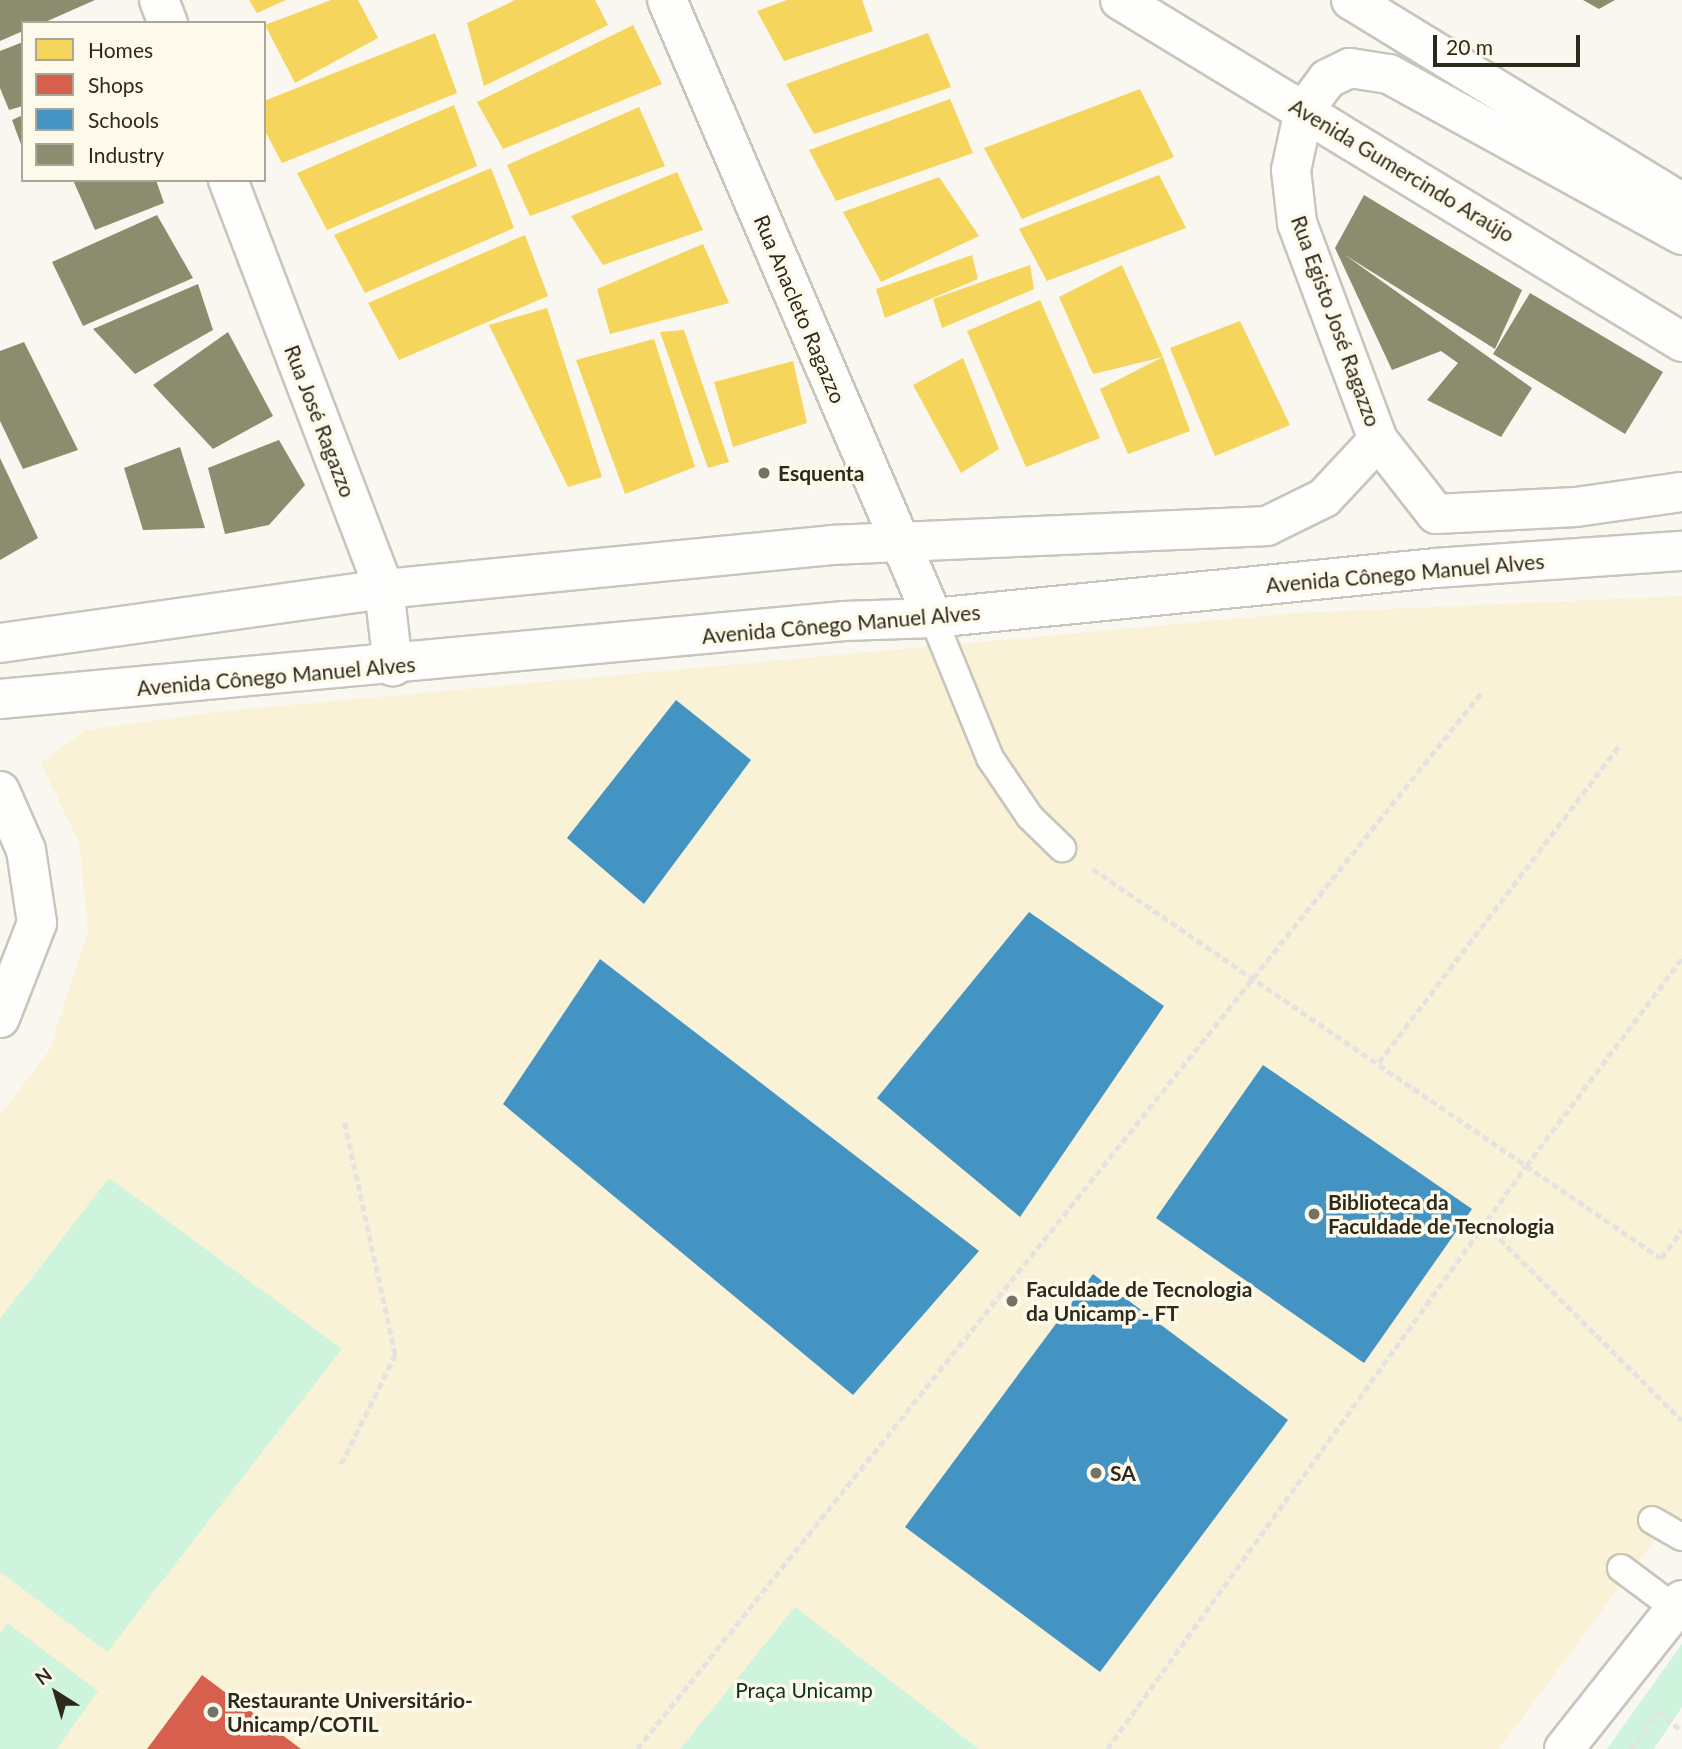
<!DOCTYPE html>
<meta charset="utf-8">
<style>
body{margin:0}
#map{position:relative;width:1682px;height:1749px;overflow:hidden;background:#f9f7ef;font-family:Lato,sans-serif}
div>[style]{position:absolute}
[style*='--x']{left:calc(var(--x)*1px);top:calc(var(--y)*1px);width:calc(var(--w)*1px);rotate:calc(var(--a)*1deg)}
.built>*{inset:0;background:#faf2d6}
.green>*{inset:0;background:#cef4dd}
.homes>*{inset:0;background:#f6d55c}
.shops>*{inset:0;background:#d6604d}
.schools>*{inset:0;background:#4393c3}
.industry>*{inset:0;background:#8c8c6e}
.path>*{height:4.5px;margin-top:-2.25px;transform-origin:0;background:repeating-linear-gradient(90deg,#e4e3e0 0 7px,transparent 0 10.5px)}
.roads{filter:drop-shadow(2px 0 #c8c5bb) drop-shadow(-2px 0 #c8c5bb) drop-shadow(0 2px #c8c5bb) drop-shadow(0 -2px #c8c5bb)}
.service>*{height:26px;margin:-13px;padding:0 13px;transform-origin:13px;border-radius:13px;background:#fefefd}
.minor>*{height:38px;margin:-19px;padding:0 19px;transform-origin:19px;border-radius:19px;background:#fefefd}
.tertiary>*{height:38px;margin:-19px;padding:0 19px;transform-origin:19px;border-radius:19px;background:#fefefd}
.trunk>*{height:38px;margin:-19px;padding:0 19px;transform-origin:19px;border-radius:19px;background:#fefefd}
.dots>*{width:19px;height:19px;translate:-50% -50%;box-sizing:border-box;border:4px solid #fdf9eb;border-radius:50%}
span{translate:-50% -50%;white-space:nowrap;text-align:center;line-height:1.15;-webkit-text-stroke:7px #fdf9eb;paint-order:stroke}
.street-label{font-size:21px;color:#2d291b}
.poi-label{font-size:21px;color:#2d291b;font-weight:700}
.left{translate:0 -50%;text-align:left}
.park-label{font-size:21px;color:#093222}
.legend{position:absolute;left:21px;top:21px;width:245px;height:161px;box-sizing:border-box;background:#fdf9eb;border:2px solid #aaa698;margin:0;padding:9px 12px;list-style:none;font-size:21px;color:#2d291b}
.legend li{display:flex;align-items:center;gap:14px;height:35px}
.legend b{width:35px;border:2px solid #aaa698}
.north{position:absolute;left:21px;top:1658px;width:70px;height:70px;-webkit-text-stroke:5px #fdf9eb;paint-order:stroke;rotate:323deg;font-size:19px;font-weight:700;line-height:28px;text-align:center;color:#2d291b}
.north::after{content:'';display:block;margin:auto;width:24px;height:32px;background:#2d291b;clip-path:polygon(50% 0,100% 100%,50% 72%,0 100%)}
.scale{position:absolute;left:1433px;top:35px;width:147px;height:32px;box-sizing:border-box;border:4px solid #2d291b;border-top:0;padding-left:9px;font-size:21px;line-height:24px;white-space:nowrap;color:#2d291b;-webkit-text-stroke:5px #fdf9eb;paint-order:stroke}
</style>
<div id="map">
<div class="built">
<div style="clip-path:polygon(1682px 596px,1682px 1521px,1664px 1527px,1499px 1749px,0 1749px,0 1115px,49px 1051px,88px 931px,79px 843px,41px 763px,85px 730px,224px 711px,1297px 613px)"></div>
</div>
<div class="green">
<div style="clip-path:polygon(109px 1178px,342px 1349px,107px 1652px,0 1572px,0 1319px)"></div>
<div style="clip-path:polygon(795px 1607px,979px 1749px,680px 1749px)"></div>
<div style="clip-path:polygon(7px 1623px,98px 1691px,57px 1749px,0 1749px,0 1633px)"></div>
<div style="clip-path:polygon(1682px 1644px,1682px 1707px,1654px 1749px,1607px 1749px)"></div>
</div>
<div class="homes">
<div style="clip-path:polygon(249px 0,286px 0,257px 13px)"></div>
<div style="clip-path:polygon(331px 0,358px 0,378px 38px,295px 83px,265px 25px)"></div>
<div style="clip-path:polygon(515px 0,595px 0,608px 25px,484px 86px,467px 23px)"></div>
<div style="clip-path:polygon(787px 0,862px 0,873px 31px,784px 61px,757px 11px)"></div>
<div style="clip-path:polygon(633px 25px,662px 84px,503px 149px,477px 102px)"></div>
<div style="clip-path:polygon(435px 33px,457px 93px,282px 163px,264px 129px,264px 101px)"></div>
<div style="clip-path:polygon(928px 33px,951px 87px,814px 134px,786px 84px)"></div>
<div style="clip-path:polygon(1140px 89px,1174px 157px,1022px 219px,984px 148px)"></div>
<div style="clip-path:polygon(950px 99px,973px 153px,836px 201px,809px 150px)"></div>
<div style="clip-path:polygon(454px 105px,477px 166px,327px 230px,297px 173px)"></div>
<div style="clip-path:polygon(639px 107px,665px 166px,530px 216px,507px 165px)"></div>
<div style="clip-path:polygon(491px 168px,514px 228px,365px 293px,334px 235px)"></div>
<div style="clip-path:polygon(677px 172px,703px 230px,603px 265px,571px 216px)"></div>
<div style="clip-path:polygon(1159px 175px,1186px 228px,1047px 281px,1019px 229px)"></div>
<div style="clip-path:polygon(939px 177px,979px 236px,881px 282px,843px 212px)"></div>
<div style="clip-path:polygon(525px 235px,548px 296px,399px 360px,368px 303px)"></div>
<div style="clip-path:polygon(703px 244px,729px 303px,610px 334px,597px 289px)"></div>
<div style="clip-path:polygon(972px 255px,978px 279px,885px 318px,876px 289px)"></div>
<div style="clip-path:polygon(1030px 265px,1034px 289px,942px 328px,933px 299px)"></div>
<div style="clip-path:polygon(1122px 265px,1163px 357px,1093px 374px,1059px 297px)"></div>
<div style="clip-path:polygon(1040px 300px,1100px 438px,1026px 467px,967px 331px)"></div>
<div style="clip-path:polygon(547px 308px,602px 477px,568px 487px,489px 325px)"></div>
<div style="clip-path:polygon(1240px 321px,1290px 425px,1215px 456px,1170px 348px)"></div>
<div style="clip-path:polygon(684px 330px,729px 462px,708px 468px,660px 332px)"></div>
<div style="clip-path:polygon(654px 339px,695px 467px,625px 494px,576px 360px)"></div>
<div style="clip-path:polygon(1163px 357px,1190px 431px,1128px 454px,1100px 389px)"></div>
<div style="clip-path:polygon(963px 358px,999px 449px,961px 473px,913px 385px)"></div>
<div style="clip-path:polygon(793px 361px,807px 423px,733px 447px,714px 382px)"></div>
</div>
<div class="shops">
<div style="clip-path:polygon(202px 1675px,301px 1749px,147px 1749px)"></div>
</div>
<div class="schools">
<div style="clip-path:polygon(676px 700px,751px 760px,644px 904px,567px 838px)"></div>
<div style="clip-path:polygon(1029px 912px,1164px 1006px,1020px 1217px,877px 1098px)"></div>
<div style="clip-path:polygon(600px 959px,979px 1251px,853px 1395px,503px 1104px)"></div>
<div style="clip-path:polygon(1263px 1065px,1472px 1209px,1364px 1363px,1156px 1218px)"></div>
<div style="clip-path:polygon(1093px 1274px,1288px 1420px,1100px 1672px,905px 1527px)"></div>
</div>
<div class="industry">
<div style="clip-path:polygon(0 0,95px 0,43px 23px,23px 23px,23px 31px,0 41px)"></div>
<div style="clip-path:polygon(1583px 0,1615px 0,1599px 9px)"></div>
<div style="clip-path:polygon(23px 42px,23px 106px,9px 110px,0 88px,0 51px)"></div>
<div style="clip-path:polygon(23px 115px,23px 147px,22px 147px,12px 120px)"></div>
<div style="clip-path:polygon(73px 180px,156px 180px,164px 203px,95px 230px)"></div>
<div style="clip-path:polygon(1364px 195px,1522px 290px,1495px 349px,1345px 255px,1532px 388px,1501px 437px,1427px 400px,1458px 363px,1441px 351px,1392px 370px,1335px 248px)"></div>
<div style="clip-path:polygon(157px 215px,193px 278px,83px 326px,52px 262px)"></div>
<div style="clip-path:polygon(198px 284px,213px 330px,135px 374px,93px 329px)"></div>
<div style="clip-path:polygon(1530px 293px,1663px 372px,1625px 434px,1493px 354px)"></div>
<div style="clip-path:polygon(228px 332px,273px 416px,213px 449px,153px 385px)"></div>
<div style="clip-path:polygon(24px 342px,78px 450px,23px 469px,0 421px,0 351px)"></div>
<div style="clip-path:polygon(279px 440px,305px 485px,269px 525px,225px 534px,208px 468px)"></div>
<div style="clip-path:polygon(180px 447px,205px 528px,143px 530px,124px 468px)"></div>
<div style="clip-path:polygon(0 458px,38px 538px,0 560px)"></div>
</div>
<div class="path">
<div style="--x:1093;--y:869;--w:688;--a:34.41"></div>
<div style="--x:1661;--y:1258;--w:35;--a:-53"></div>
<div style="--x:1379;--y:1062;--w:398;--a:-52.8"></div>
<div style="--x:1485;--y:1224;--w:278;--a:44.9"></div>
<div style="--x:341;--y:1464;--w:122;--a:-63.6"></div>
<div style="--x:395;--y:1355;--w:239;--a:-102.3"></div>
<div style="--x:637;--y:1749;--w:1352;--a:-51.37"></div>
<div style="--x:1107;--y:1749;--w:718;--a:-54.3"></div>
<div style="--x:1526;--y:1166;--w:260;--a:-53.1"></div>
<div style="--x:1631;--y:1749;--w:45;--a:-54.9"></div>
<div style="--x:1657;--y:1712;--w:31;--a:36"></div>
</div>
<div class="roads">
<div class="service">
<div style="--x:933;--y:618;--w:151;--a:67.8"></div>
<div style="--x:990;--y:758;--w:71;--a:55.9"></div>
<div style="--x:1030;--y:817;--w:45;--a:44.1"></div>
<div style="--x:1652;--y:1520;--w:34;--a:30"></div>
<div style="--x:1621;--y:1568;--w:69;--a:36.7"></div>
</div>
<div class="minor">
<div style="--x:159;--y:0;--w:25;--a:69"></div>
<div style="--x:667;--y:0;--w:673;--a:66.71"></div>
<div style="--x:228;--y:180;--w:438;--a:69.1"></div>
<div style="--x:384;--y:589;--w:78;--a:83.3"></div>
<div style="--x:0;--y:791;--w:64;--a:66.2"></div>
<div style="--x:26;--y:850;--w:74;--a:81.4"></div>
<div style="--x:37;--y:923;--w:102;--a:111.3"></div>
</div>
<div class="tertiary">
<div style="--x:1304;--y:110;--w:61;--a:102.2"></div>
<div style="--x:1291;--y:170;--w:53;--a:83.5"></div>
<div style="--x:1297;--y:223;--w:232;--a:69.5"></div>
<div style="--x:1378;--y:440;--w:94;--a:51.9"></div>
<div style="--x:1436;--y:514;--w:140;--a:-2.9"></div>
<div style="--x:1576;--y:507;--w:107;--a:-8.1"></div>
<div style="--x:0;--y:643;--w:388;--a:-8"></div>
<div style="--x:384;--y:589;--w:451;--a:-5.6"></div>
<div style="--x:833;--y:545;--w:434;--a:-2.5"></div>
<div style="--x:1267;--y:526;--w:64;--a:-26.2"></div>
<div style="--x:1324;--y:498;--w:79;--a:-47"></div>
<div style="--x:0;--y:699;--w:848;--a:-5.28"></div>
<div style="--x:844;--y:621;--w:89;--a:-1.9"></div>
<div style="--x:933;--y:618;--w:505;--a:-5.68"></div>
<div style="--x:1436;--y:568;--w:247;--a:-4"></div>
<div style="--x:1564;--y:1749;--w:190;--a:-51.6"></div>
</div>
<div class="trunk">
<div style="--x:1120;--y:0;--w:658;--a:31.32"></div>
<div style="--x:1351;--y:0;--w:388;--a:31.5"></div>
<div style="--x:1304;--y:110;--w:39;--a:-53"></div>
<div style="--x:1327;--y:79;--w:25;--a:-26"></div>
<div style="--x:1350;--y:68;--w:39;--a:9"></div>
<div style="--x:1389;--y:74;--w:334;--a:28.8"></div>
</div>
</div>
<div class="dots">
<div style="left:764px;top:473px;background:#747165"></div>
<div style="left:1314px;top:1214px;background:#747165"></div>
<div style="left:1012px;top:1301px;background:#747165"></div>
<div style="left:1096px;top:1473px;background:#747165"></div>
<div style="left:213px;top:1712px;background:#747165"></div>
</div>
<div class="street-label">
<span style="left:1402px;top:170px;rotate:31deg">Avenida Gumercindo Araújo</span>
<span style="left:800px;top:309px;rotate:67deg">Rua Anacleto Ragazzo</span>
<span style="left:1336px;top:321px;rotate:70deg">Rua Egisto José Ragazzo</span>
<span style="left:320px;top:421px;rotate:69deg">Rua José Ragazzo</span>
<span style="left:1405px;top:573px;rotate:-5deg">Avenida Cônego Manuel Alves</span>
<span style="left:841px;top:624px;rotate:-5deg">Avenida Cônego Manuel Alves</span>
<span style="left:276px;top:676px;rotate:-5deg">Avenida Cônego Manuel Alves</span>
</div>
<div class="poi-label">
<span class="left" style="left:778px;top:473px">Esquenta</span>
<span class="left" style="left:1328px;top:1214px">Biblioteca da<br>Faculdade de Tecnologia</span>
<span class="left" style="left:1026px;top:1301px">Faculdade de Tecnologia<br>da Unicamp - FT</span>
<span class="left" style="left:1110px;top:1473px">SA</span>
<span class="left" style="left:227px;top:1712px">Restaurante Universitário-<br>Unicamp/COTIL</span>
</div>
<div class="park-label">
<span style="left:804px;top:1690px">Praça Unicamp</span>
</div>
<ul class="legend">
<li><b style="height:19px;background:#f6d55c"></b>Homes</li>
<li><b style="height:19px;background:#d6604d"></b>Shops</li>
<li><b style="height:19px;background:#4393c3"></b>Schools</li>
<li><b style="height:19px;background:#8c8c6e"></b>Industry</li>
</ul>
<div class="north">N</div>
<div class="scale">20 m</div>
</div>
